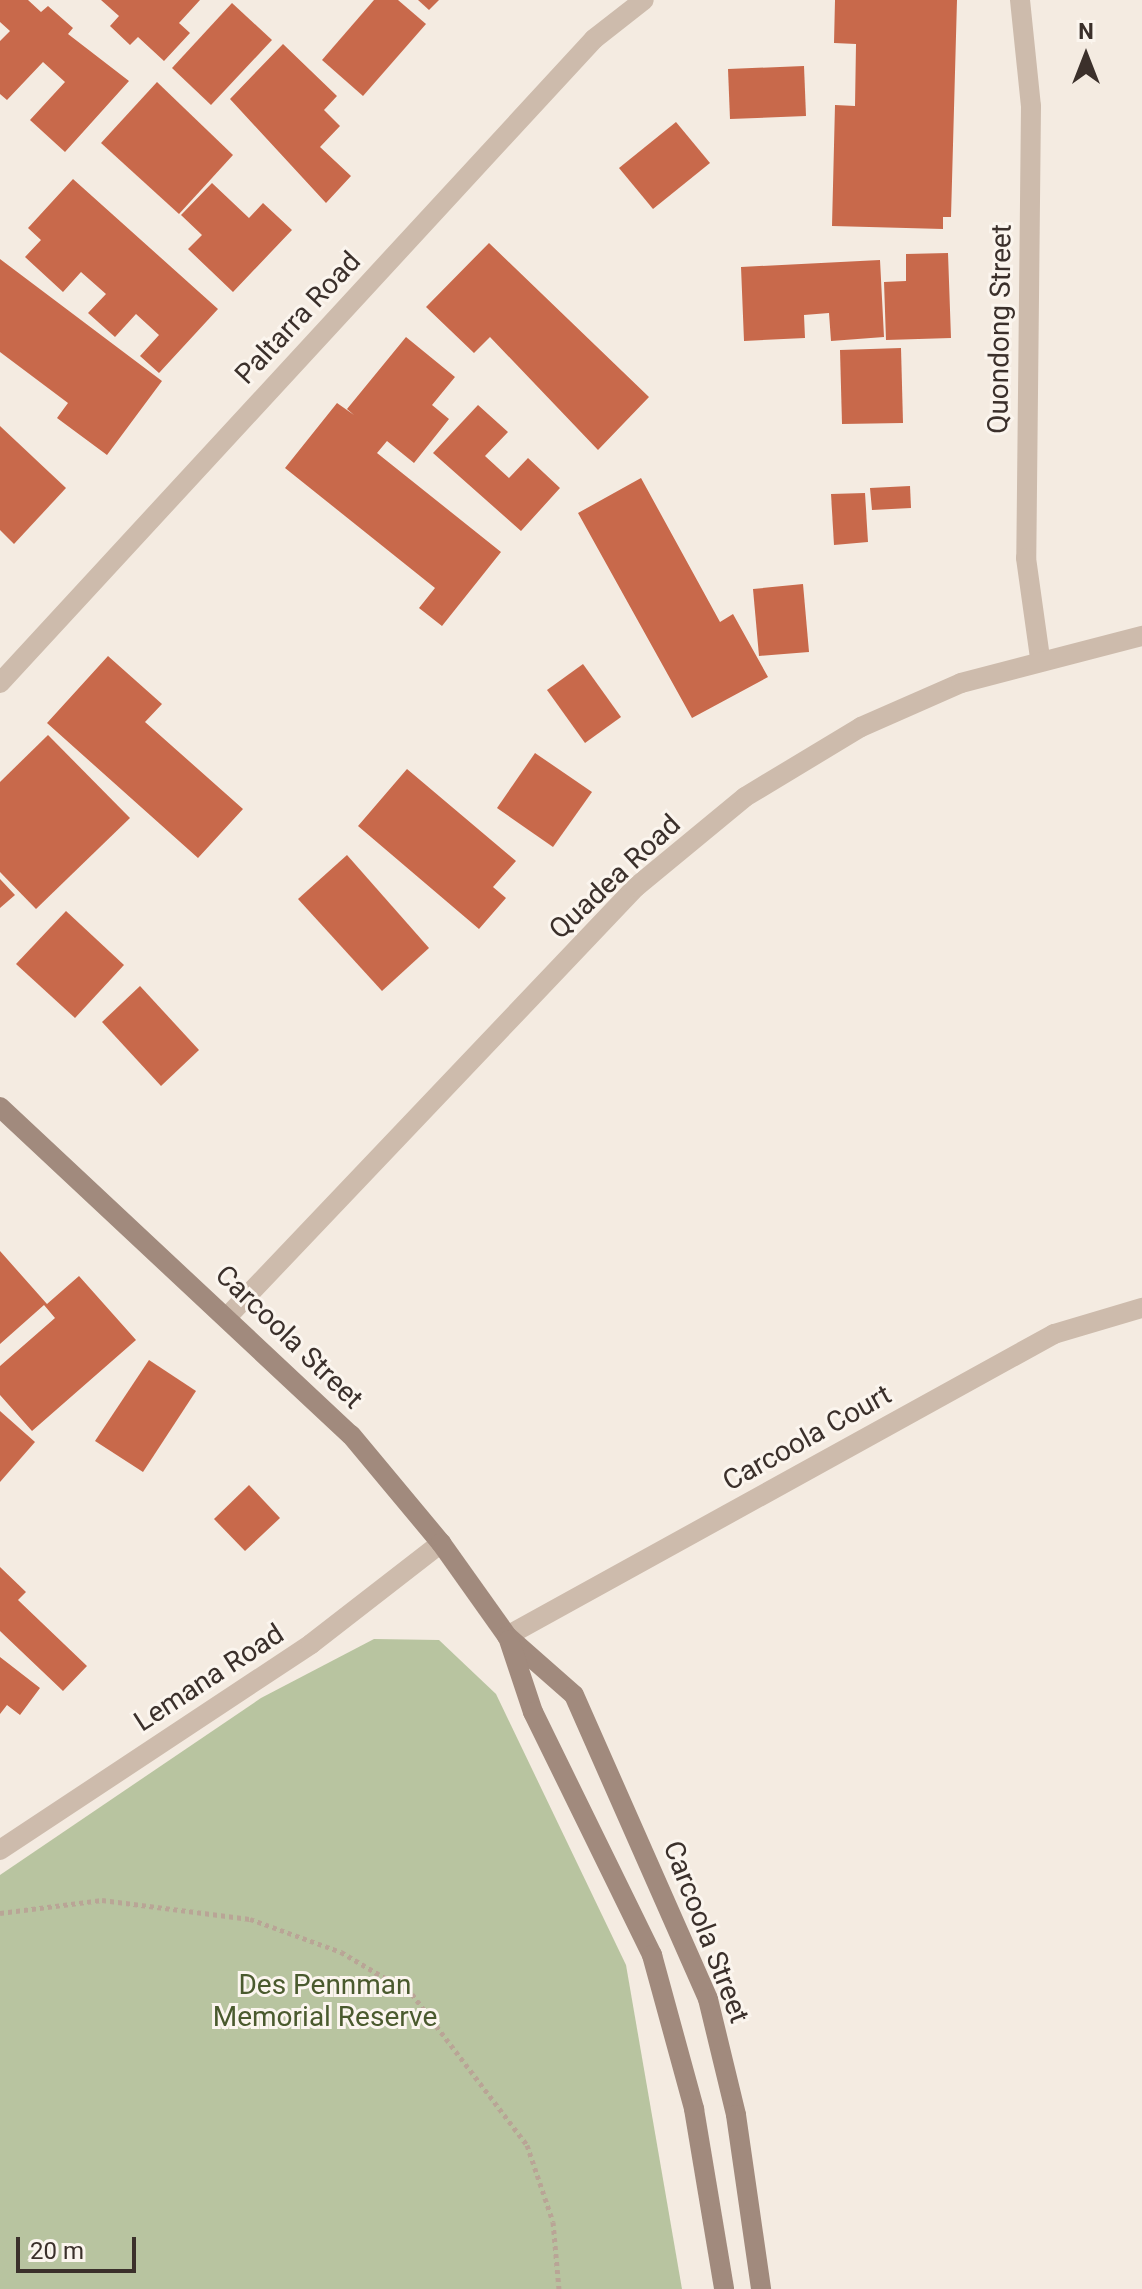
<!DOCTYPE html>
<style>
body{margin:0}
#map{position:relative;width:1142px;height:2289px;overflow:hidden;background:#f4ebe1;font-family:Roboto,sans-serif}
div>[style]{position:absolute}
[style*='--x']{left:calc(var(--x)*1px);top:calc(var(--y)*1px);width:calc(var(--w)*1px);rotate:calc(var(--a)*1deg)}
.green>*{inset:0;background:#b8c4a0}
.building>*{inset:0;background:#c8694b}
.path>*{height:5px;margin-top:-2.5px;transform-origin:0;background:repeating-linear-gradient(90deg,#b9a596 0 4px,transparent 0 8px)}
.street>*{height:20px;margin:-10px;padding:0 10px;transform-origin:10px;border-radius:10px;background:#cdbbac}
.secondary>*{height:20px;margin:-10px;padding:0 10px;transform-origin:10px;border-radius:10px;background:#a18a7d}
span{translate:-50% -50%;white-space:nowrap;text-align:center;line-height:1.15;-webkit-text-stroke:6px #fbf5ee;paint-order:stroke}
.street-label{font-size:28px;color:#3b302b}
.park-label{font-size:28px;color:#4a5a2e}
.north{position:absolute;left:1046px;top:16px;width:80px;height:80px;-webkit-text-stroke:6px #fbf5ee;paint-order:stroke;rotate:0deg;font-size:22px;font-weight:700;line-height:32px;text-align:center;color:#3b302b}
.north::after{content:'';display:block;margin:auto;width:28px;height:36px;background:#3b302b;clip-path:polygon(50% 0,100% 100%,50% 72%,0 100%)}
.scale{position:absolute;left:16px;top:2237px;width:120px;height:36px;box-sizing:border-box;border:4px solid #3b302b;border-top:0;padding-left:10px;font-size:24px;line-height:28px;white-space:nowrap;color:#3b302b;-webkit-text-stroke:6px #fbf5ee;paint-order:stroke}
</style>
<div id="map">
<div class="green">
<div style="clip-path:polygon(374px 1639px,439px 1640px,496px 1694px,626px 1965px,682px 2289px,0 2289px,0 1875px,261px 1698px)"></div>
</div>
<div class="building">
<div style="clip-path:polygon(0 0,28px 0,41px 12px,48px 6px,73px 28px,68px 34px,129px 81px,65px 152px,30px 120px,65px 82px,43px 62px,7px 100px,0 94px,0 41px,10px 31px,0 22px)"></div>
<div style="clip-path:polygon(101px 0,200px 0,179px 23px,190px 33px,164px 61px,138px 37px,130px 45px,110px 26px,119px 16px)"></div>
<div style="clip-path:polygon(374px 0,398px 0,426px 24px,363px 96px,322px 60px)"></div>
<div style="clip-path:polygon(418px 0,439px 0,429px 10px)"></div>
<div style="clip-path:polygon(835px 0,957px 0,951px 217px,943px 217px,943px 229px,832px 226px,835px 105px,855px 106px,856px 44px,834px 43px)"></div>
<div style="clip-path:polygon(232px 3px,272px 40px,211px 105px,172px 68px)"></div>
<div style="clip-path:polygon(283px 44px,337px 96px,324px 110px,340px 126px,320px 147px,351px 176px,326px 203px,230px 99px)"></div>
<div style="clip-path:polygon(804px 66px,806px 116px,730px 119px,728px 69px)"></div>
<div style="clip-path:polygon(157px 82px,233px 155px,179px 214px,101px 143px)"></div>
<div style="clip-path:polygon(676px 122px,710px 163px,653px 209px,619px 168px)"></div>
<div style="clip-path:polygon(73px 179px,218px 309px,159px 373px,140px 356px,159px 335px,136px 314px,115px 337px,88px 313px,106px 294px,81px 272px,63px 292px,25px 257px,41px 240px,28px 228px)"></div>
<div style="clip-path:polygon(212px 183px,249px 218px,263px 203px,292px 230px,233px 292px,188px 249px,202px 235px,181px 215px)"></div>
<div style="clip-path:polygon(489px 243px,649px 397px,598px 450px,490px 337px,474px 353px,426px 307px)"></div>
<div style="clip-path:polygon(948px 253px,951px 338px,886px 340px,884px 282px,906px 281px,906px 254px)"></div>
<div style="clip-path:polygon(0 259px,162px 381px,107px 455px,57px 418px,68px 403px,0 352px)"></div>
<div style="clip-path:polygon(880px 260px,884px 337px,831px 341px,829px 313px,804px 315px,805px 338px,744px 341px,741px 267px)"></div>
<div style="clip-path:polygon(406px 337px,455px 377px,432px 405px,449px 419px,414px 463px,387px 441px,377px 453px,501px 552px,442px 626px,419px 608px,435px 588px,285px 468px,337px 403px,354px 415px,347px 409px)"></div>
<div style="clip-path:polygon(901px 348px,903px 423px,842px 424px,840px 350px)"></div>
<div style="clip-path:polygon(478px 405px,508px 432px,485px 456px,509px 478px,528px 458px,560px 488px,521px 531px,433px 453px)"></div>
<div style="clip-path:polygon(0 426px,66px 488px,14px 544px,0 530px)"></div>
<div style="clip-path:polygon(641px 478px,720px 622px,733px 614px,768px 677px,692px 718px,578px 513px)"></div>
<div style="clip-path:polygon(910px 486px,911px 508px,872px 510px,870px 488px)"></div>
<div style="clip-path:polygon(865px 493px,868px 542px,834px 545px,831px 494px)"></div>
<div style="clip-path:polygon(803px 584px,809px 652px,759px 656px,753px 589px)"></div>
<div style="clip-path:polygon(108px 656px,162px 704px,145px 722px,243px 809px,198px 858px,47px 723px)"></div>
<div style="clip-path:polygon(583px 664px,621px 717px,585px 743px,547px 690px)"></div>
<div style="clip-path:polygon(48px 735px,130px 818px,36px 909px,0 872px,0 782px)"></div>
<div style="clip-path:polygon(535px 753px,592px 792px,553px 847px,497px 808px)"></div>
<div style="clip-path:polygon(407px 769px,516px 861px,493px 887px,506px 898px,479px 929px,358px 826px)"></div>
<div style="clip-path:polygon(347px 855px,429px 948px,382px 991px,298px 899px)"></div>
<div style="clip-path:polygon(0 879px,15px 895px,0 908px)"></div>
<div style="clip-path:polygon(66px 911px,124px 965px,75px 1018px,16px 964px)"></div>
<div style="clip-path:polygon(140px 986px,199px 1050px,161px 1086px,102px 1022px)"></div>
<div style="clip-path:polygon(0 1251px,47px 1304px,79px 1276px,136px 1340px,32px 1431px,0 1395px,0 1366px,55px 1318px,44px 1305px,0 1344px)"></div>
<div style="clip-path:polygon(149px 1360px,196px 1391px,143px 1472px,95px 1441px)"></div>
<div style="clip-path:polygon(0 1411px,35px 1442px,0 1482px)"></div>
<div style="clip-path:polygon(249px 1485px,280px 1518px,245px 1551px,214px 1519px)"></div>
<div style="clip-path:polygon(0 1567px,26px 1592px,18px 1600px,87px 1666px,63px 1691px,0 1631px)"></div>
<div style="clip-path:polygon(0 1657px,40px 1688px,20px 1715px,7px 1705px,0 1714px)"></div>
</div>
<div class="path">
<div style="--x:0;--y:1913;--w:103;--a:-7.3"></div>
<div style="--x:102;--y:1900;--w:149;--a:7.3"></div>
<div style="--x:250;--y:1919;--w:97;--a:19.9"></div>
<div style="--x:341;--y:1952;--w:82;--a:30.6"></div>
<div style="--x:412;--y:1994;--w:190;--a:52.7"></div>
<div style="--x:527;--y:2145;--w:81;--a:71.3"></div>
<div style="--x:553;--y:2222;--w:67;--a:84.9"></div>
</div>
<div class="street">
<div style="--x:1020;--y:0;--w:107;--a:84.1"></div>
<div style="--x:1031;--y:106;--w:452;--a:90.6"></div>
<div style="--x:1026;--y:558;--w:100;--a:82"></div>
<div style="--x:0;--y:683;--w:876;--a:-47.31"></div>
<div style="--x:594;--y:39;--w:63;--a:-38"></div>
<div style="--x:229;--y:1315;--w:591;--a:-46.44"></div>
<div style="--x:636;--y:887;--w:141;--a:-39.5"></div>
<div style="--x:745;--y:797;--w:135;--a:-31.1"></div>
<div style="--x:861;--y:727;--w:109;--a:-23.7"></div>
<div style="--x:961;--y:683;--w:187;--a:-14.6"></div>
<div style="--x:507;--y:1636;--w:625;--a:-28.9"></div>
<div style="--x:1054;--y:1334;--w:92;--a:-16.5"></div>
<div style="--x:0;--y:1850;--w:373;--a:-33.5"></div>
<div style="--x:311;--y:1644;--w:165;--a:-37.8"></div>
</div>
<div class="secondary">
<div style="--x:0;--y:1107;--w:480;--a:43.1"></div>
<div style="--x:351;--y:1435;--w:141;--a:50.2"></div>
<div style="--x:441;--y:1543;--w:114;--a:54.6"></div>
<div style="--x:507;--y:1636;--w:89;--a:41.4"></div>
<div style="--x:574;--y:1695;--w:332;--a:66.2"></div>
<div style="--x:708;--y:1999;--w:119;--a:76.4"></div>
<div style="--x:736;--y:2115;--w:176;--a:81.8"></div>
<div style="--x:509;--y:1640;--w:76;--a:71.6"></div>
<div style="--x:533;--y:1712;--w:271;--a:63.9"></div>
<div style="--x:652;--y:1955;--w:160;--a:74.7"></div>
<div style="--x:694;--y:2109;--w:182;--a:80.5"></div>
</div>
<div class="street-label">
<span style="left:298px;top:318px;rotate:-47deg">Paltarra Road</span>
<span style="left:1000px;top:329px;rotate:-89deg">Quondong Street</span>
<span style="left:615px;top:877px;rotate:-43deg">Quadea Road</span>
<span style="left:289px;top:1337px;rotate:44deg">Carcoola Street</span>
<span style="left:807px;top:1438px;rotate:-29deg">Carcoola Court</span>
<span style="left:209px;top:1678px;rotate:-33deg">Lemana Road</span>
<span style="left:706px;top:1932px;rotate:69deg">Carcoola Street</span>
</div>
<div class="park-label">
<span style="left:325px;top:2001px">Des Pennman<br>Memorial Reserve</span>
</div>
<div class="north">N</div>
<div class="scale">20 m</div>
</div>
